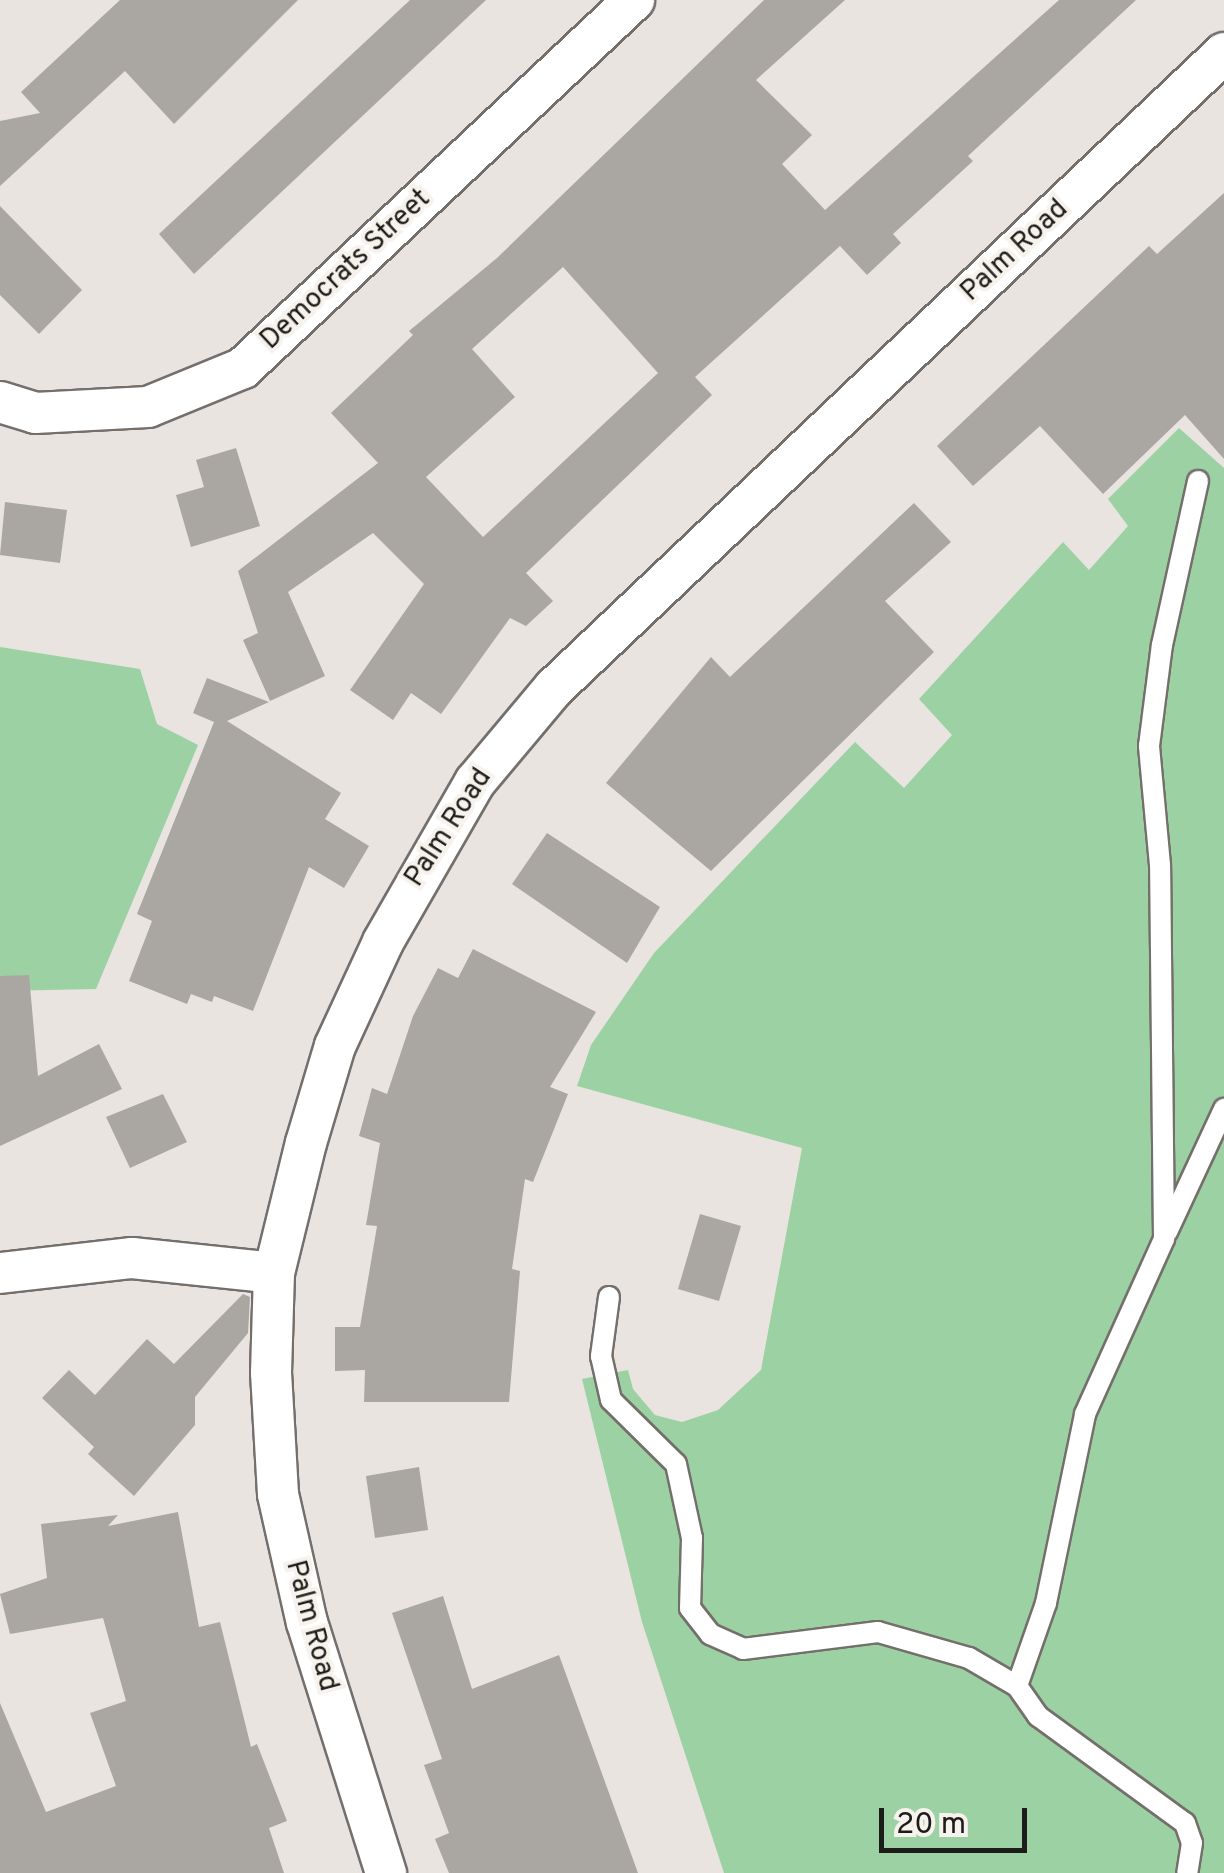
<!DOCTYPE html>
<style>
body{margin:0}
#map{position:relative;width:1224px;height:1873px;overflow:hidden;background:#e9e4df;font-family:Overpass,sans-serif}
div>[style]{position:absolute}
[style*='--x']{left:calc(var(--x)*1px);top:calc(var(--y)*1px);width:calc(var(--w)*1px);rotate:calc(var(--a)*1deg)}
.green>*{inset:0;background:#9cd1a3}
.building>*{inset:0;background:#aaa6a1}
.roads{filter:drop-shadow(2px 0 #746f6b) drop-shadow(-2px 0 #746f6b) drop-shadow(0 2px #746f6b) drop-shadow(0 -2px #746f6b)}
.lane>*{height:20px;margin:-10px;padding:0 10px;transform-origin:10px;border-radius:10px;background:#fff}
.street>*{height:40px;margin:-20px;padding:0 20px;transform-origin:20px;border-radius:20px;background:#fff}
span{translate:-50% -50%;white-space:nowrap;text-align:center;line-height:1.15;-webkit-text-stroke:8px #f6f2ec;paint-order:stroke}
.street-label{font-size:28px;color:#1e1c1a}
.scale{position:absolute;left:879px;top:1808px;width:148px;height:45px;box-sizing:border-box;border:5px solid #1e1c1a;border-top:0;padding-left:12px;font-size:30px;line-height:35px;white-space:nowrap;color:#1e1c1a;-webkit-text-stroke:8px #f6f2ec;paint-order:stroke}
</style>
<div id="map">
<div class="green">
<div style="clip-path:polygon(1179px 428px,1224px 468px,1224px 1873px,724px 1873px,642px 1622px,582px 1379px,628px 1370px,633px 1389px,655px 1415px,682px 1422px,718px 1410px,761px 1370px,802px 1148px,577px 1086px,591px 1045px,654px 953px,855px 742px,904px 788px,952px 735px,919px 699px,1063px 542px,1089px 570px,1128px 526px,1108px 499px)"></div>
<div style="clip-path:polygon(0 647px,140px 669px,157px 724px,198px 745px,96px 989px,0 991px)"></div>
</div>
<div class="building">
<div style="clip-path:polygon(120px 0,298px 0,174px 124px,125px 71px,0 186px,0 121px,40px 113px,21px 92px)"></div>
<div style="clip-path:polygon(410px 0,486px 0,194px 274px,159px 234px)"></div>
<div style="clip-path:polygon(evenodd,764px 0,845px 0,756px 80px,812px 135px,782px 164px,825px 210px,1059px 0,1136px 0,968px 156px,973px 161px,893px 234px,901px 243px,867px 275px,840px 246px,695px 377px,712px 395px,526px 573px,553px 601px,526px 626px,510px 618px,441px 714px,411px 693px,393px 720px,350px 690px,424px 584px,373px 533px,288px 592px,325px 676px,270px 701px,243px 640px,258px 633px,238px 571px,378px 463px,331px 413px,413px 335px,409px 331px,497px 258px,764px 0,563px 267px,658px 373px,483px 537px,426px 477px,515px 397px,472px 349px,563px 267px)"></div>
<div style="clip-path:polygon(1224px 193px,1224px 459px,1185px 415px,1103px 494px,1040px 426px,973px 486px,937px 446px,1149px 246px,1157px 254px)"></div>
<div style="clip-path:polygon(0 206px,82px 290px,39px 334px,0 295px)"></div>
<div style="clip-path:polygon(236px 448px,260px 526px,191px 547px,176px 495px,204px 487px,196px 460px)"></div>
<div style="clip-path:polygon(5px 502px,67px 510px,60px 563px,0 555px)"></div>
<div style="clip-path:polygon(914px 503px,951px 542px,885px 601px,934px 652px,711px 871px,606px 783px,711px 657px,730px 677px)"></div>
<div style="clip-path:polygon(207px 678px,269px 702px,227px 721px,341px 793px,325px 819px,369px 846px,344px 888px,309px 867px,253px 1011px,214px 996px,212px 1002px,191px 994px,187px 1004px,129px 981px,152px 921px,137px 914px,214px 722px,193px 713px)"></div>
<div style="clip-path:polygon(547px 833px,660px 907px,627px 963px,512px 884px)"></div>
<div style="clip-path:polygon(473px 949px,596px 1012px,550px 1087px,568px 1094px,533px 1182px,525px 1179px,512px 1269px,520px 1271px,509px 1402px,364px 1402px,365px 1370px,335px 1371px,335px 1327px,360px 1327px,377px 1226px,366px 1225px,380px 1143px,359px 1136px,372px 1088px,387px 1094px,413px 1016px,438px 968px,458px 978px)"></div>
<div style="clip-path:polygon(29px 975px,38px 1076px,99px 1044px,122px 1089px,0 1146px,0 976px)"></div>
<div style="clip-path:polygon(163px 1094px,187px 1142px,130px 1168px,106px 1117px)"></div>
<div style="clip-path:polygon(700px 1214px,741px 1226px,719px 1301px,678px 1289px)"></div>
<div style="clip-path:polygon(243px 1294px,250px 1297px,248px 1333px,195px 1397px,195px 1425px,134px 1496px,88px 1454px,94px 1447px,42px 1398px,69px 1370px,95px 1395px,147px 1339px,174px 1364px)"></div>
<div style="clip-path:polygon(419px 1467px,428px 1530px,375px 1538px,366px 1476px)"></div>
<div style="clip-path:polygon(178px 1512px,199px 1627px,220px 1622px,251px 1747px,257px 1744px,287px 1821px,269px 1828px,284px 1873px,0 1873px,0 1703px,46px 1812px,116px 1786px,90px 1713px,126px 1701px,103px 1618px,10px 1634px,0 1594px,47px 1578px,41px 1524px,118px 1515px,108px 1526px)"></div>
<div style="clip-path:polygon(443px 1596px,472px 1689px,559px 1655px,638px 1873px,449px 1873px,435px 1839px,449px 1833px,424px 1765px,442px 1759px,392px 1613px)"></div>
</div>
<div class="roads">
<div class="lane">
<div style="--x:1167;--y:1232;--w:136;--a:-65.1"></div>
<div style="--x:609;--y:1297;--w:60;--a:97.7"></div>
<div style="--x:601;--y:1356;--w:45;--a:77.2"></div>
<div style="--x:611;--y:1400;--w:91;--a:44.6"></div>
<div style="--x:676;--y:1464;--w:76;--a:77.8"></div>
<div style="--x:692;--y:1538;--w:70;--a:91.6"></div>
<div style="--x:690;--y:1608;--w:33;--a:52"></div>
<div style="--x:710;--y:1634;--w:36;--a:24"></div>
<div style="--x:743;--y:1649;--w:136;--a:-7.2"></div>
<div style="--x:878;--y:1632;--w:95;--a:15.9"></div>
<div style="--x:969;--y:1658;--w:56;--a:30.3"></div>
<div style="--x:1017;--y:1686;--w:37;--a:55"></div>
<div style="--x:1038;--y:1716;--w:182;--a:36.1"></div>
<div style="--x:1185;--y:1823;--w:21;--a:71"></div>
<div style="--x:1192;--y:1843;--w:30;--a:99"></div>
<div style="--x:1017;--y:1686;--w:88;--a:-70.7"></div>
<div style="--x:1046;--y:1603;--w:193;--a:-78.3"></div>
<div style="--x:1085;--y:1414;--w:192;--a:-65.7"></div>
<div style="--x:1164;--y:1239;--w:374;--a:-90.6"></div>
<div style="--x:1160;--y:865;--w:120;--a:-95.3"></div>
<div style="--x:1149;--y:746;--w:102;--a:-82.7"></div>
<div style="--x:1162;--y:645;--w:168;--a:-77.6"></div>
</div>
<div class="street">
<div style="--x:0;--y:402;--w:37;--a:17"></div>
<div style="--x:35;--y:413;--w:113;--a:-3"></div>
<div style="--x:148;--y:407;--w:103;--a:-22.3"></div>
<div style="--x:243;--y:368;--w:537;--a:-43.26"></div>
<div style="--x:0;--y:1273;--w:133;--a:-6.5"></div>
<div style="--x:132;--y:1258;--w:143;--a:6"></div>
<div style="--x:386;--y:1873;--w:262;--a:-107.5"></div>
<div style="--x:307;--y:1623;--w:132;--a:-102.7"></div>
<div style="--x:278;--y:1494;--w:121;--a:-93.3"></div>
<div style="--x:271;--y:1373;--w:100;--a:-88.3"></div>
<div style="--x:274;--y:1273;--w:134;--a:-76.2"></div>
<div style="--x:306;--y:1143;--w:101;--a:-73.4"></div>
<div style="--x:335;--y:1046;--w:115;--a:-65.2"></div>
<div style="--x:383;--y:942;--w:185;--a:-60.1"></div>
<div style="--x:475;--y:782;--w:123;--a:-50"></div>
<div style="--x:554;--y:688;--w:923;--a:-43.46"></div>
</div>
</div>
<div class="street-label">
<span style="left:1015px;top:251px;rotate:-43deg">Palm Road</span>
<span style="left:346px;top:270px;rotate:-43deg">Democrats Street</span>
<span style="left:449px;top:828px;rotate:-57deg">Palm Road</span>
<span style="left:311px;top:1626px;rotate:75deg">Palm Road</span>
</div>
<div class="scale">20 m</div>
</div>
